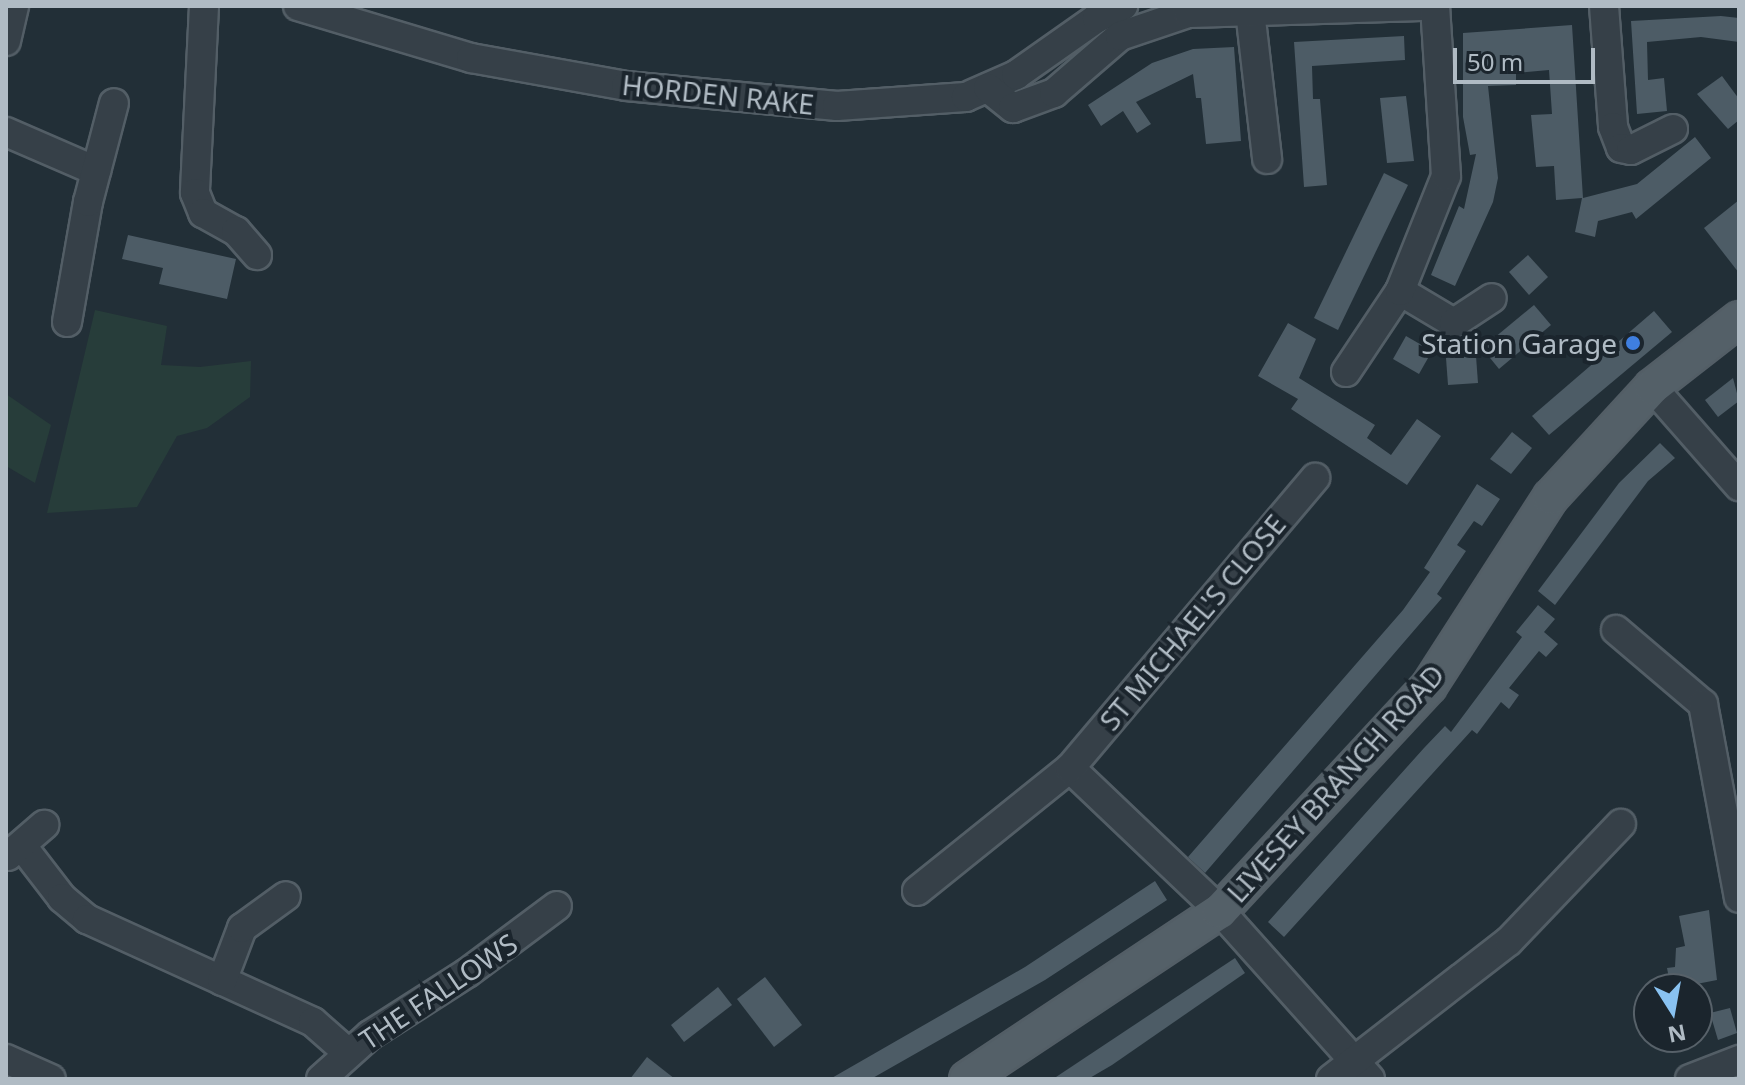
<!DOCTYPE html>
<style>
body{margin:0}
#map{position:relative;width:1745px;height:1085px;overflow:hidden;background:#222f37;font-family:"Noto Sans",sans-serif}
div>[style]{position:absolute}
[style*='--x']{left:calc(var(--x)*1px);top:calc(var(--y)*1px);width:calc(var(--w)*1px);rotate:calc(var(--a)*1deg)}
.green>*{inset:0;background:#273d3a}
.building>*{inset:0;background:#4d5c66}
.roads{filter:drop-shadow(2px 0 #535e66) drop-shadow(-2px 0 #535e66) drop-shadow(0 2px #535e66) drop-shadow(0 -2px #535e66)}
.minor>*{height:28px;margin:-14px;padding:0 14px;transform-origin:14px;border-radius:14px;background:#364048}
.major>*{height:34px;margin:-17px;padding:0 17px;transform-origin:17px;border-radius:17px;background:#546068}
.dots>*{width:22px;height:22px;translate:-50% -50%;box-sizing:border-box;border:4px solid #1b252d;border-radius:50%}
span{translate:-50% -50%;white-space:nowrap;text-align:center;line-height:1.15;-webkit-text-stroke:8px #1b252d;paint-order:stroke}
.street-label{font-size:28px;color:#b0bbc4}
.poi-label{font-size:28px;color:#b0bbc4}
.right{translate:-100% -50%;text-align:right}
.frame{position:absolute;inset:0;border:8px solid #b0bbc4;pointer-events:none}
.north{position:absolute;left:1633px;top:973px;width:80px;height:80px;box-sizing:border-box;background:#1b252d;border:2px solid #576169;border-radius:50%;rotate:169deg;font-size:22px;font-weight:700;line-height:32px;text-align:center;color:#b0bbc4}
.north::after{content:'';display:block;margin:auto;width:28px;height:36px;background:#89c2f1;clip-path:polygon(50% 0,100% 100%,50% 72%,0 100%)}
.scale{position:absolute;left:1453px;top:48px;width:142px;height:36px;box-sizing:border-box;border:4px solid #b0bbc4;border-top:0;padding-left:10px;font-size:24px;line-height:28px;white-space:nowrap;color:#b0bbc4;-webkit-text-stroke:6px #1b252d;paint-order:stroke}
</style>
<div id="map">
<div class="green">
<div style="clip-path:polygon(95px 310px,167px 326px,161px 365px,200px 367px,251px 361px,250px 397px,207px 428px,177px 436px,137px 507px,47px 513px)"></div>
<div style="clip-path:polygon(6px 394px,51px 425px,35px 483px,6px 466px)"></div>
</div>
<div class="building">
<div style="clip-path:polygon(1721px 16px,1739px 18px,1739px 42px,1701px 37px,1647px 42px,1648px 80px,1664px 78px,1667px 111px,1637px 114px,1631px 21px)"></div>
<div style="clip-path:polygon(1572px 25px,1583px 198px,1637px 184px,1695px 137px,1711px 158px,1636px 219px,1632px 212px,1598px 221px,1595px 237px,1575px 232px,1582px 198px,1556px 200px,1554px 166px,1536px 167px,1531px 115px,1552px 114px,1549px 70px,1516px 73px,1516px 85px,1488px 86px,1498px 178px,1493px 202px,1455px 286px,1431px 275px,1459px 206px,1464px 209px,1476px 154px,1470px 155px,1463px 117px,1463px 33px)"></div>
<div style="clip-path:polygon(1404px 36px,1405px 60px,1312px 66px,1313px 99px,1320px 99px,1327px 185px,1304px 187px,1294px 42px)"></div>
<div style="clip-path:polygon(1234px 47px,1241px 141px,1206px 144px,1201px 98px,1196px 98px,1193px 74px,1136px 102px,1151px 124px,1137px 133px,1123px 111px,1101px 126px,1088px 105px,1152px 63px,1193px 49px)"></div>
<div style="clip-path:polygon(1722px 76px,1739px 99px,1739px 120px,1728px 129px,1697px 94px)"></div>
<div style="clip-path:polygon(1406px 96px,1414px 161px,1387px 163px,1380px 98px)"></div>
<div style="clip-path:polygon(1384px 173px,1408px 185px,1338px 330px,1314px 318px)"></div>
<div style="clip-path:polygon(1739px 200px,1739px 273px,1704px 228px)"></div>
<div style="clip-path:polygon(128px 235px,236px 259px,227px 299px,159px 284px,163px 268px,122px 259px)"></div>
<div style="clip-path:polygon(1528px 255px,1548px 277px,1529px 295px,1509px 272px)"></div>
<div style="clip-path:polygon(1534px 305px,1551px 325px,1499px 369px,1482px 348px)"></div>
<div style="clip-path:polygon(1654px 311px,1672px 332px,1549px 435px,1532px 416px)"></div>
<div style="clip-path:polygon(1288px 323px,1316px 339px,1299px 378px,1375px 425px,1367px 438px,1391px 455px,1417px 419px,1441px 436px,1407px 485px,1291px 409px,1298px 399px,1258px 376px)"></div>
<div style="clip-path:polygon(1406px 336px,1432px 351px,1419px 374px,1393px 359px)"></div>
<div style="clip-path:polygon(1476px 356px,1478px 383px,1448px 385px,1446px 358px)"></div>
<div style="clip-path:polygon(1733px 378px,1739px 401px,1718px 417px,1705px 400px)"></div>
<div style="clip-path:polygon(1512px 432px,1532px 448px,1511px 474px,1490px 459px)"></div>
<div style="clip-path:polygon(1660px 443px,1675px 458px,1648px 481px,1555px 605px,1538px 591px,1619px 483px)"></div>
<div style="clip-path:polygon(1477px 484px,1500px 499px,1482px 526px,1474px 521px,1457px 545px,1466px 551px,1437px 594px,1442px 598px,1205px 873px,1188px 857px,1403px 610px,1430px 572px,1424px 568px)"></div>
<div style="clip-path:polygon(1538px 605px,1555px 619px,1544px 632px,1558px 644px,1546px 657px,1539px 651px,1509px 688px,1519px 695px,1509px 709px,1501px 702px,1477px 734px,1472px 730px,1284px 937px,1268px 922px,1424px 748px,1445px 726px,1451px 732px,1522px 637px,1516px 632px)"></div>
<div style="clip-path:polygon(1155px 881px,1167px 900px,1045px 980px,871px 1079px,830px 1079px,1025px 967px)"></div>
<div style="clip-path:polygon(1709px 910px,1717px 980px,1671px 989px,1667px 968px,1675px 967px,1676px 948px,1685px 946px,1679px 916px)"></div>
<div style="clip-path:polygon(1235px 958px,1245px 973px,1112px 1065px,1088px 1079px,1053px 1079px)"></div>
<div style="clip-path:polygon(765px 977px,802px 1025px,774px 1047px,737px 999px)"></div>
<div style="clip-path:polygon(718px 987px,732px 1005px,684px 1042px,671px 1025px)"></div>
<div style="clip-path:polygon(1730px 1008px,1737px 1033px,1718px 1040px,1710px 1013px)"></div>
<div style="clip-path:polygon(647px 1057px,675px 1079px,630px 1079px)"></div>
</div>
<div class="roads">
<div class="minor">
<div style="--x:204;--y:6;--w:187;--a:92.8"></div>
<div style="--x:195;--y:193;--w:22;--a:68"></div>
<div style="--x:203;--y:213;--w:38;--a:29"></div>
<div style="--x:236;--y:231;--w:32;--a:49"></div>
<div style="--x:298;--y:6;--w:181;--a:16.7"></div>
<div style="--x:471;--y:58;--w:158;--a:10.2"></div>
<div style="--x:626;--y:86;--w:212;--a:5.4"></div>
<div style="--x:837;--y:106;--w:129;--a:-4"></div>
<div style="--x:966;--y:97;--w:55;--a:-23.7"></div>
<div style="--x:1016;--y:75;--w:99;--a:-35.1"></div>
<div style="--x:1097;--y:18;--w:29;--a:-25"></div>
<div style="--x:1604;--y:6;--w:121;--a:85.7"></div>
<div style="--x:1613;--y:127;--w:22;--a:69"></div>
<div style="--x:1621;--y:148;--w:10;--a:11"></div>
<div style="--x:1631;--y:150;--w:47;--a:-26.6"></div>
<div style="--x:1250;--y:11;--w:149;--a:83.4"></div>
<div style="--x:6;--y:41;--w:36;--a:-77"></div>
<div style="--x:988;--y:88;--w:32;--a:39"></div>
<div style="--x:1013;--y:108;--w:44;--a:-20.1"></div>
<div style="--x:1054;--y:93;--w:87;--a:-40.8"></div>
<div style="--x:1120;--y:36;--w:72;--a:-18.7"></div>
<div style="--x:1188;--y:13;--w:236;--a:-1.7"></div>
<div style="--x:6;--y:132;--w:98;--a:23.4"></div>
<div style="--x:1400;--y:291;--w:63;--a:30.7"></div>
<div style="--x:1454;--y:323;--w:45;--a:-33.3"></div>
<div style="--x:67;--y:322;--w:122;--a:-80.1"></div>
<div style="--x:88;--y:202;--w:102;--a:-75.3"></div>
<div style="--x:1346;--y:372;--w:97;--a:-56.3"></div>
<div style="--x:1400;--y:291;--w:124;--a:-68.2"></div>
<div style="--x:1446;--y:176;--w:170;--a:-93.7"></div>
<div style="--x:1652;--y:387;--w:132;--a:48.7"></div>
<div style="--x:1616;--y:630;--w:114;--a:40.4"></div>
<div style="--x:1703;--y:704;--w:197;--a:79.5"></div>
<div style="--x:1070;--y:768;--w:207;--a:43.6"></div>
<div style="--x:1220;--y:911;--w:225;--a:48.2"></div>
<div style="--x:22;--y:846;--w:66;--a:52.4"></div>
<div style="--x:62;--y:898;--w:33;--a:40"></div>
<div style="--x:87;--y:919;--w:248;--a:24.5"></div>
<div style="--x:313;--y:1022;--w:45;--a:41.4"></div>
<div style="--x:8;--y:856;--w:48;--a:-40.7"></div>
<div style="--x:917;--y:891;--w:196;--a:-38.8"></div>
<div style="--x:1070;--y:768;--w:380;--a:-49.8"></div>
<div style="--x:222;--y:981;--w:57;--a:-69.3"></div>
<div style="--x:242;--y:928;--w:54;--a:-36"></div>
<div style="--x:6;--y:1059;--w:49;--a:24"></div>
<div style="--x:321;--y:1079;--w:66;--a:-41.9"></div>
<div style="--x:370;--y:1035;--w:115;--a:-32.6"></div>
<div style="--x:467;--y:973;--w:112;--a:-36.7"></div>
<div style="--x:1331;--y:1079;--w:225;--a:-37.8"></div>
<div style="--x:1509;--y:941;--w:162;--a:-46.3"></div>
<div style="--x:1690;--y:1079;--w:53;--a:-21.2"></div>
</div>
<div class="major">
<div style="--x:967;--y:1079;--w:304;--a:-33.6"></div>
<div style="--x:1220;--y:911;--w:307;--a:-47.1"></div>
<div style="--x:1429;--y:686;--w:225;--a:-57.2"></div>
<div style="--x:1551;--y:497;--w:149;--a:-47.4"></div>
<div style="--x:1652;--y:387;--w:110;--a:-38"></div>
</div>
</div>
<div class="dots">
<div style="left:1633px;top:343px;background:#3f7fe0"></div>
</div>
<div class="street-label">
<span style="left:718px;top:94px;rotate:6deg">HORDEN RAKE</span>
<span style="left:1192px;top:622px;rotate:-50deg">ST MICHAEL'S CLOSE</span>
<span style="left:1335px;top:783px;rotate:-48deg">LIVESEY BRANCH ROAD</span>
<span style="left:438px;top:991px;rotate:-34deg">THE FALLOWS</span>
</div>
<div class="poi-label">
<span class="right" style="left:1617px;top:343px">Station Garage</span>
</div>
<div class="frame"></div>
<div class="north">N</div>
<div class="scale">50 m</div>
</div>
